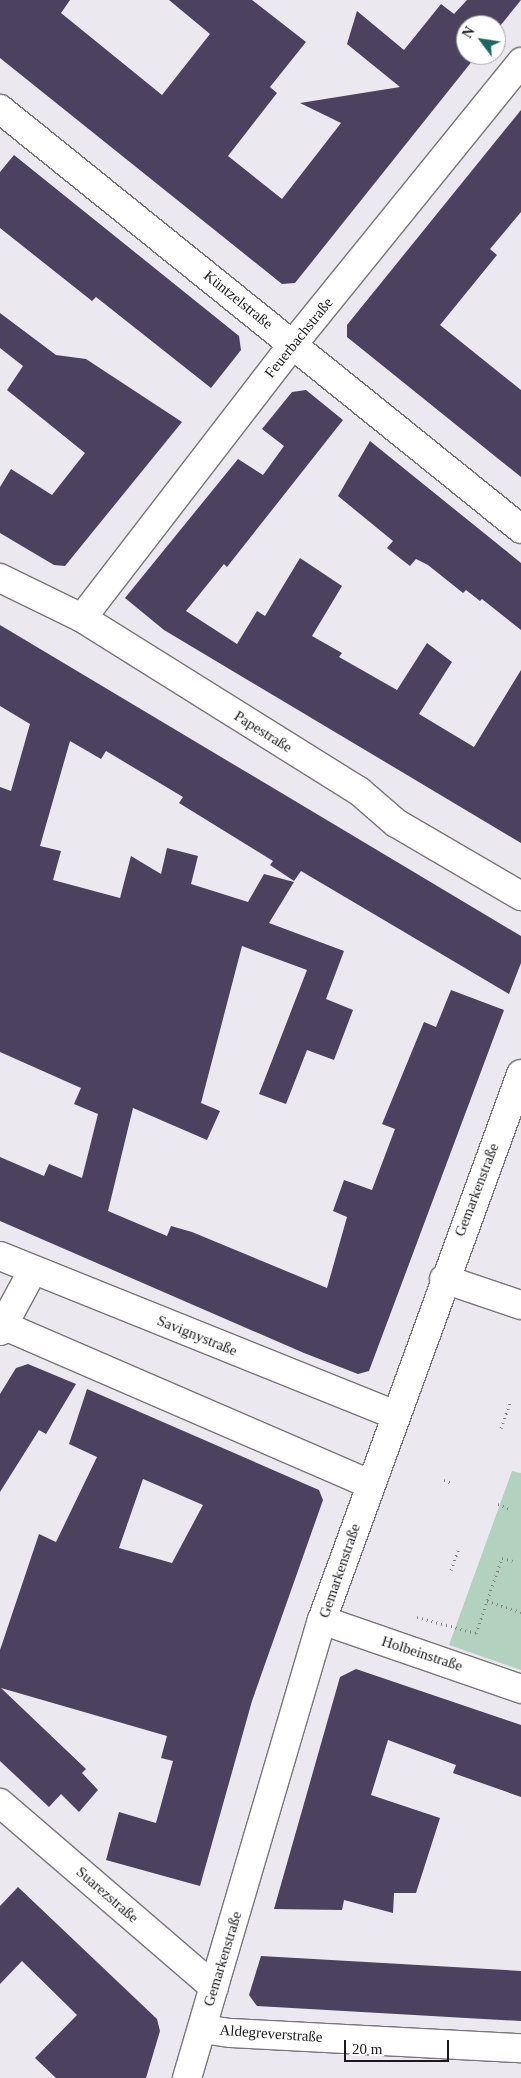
<!DOCTYPE html>
<meta charset="utf-8">
<style>
body{margin:0}
#map{position:relative;width:521px;height:2078px;overflow:hidden;background:#ebe9ef;font-family:"Times New Roman",serif}
div>[style]{position:absolute}
[style*='--x']{left:calc(var(--x)*1px);top:calc(var(--y)*1px);width:calc(var(--w)*1px);rotate:calc(var(--a)*1deg)}
.green>*{inset:0;background:#b2d1bf}
.building>*{inset:0;background:#4c415e}
.path>*{height:3px;margin-top:-1.5px;transform-origin:0;background:repeating-linear-gradient(90deg,#848286 0 1px,transparent 0 5px)}
.roads{filter:drop-shadow(1px 0 #78767b) drop-shadow(-1px 0 #78767b) drop-shadow(0 1px #78767b) drop-shadow(0 -1px #78767b)}
.street>*{height:28px;margin:-14px;padding:0 14px;transform-origin:14px;border-radius:14px;background:#fff}
span{translate:-50% -50%;white-space:nowrap;text-align:center;line-height:1.15;-webkit-text-stroke:5px #fff;paint-order:stroke}
.street-label{font-size:15px;color:#1a191b}
.north{position:absolute;left:456px;top:15px;width:50px;height:50px;box-sizing:border-box;background:#fff;border:1px solid #a3a3a4;border-radius:50%;rotate:301deg;font-size:14px;font-weight:700;line-height:20px;text-align:center;color:#1a191b}
.north::after{content:'';display:block;margin:auto;width:18px;height:22px;background:#1d6861;clip-path:polygon(50% 0,100% 100%,50% 72%,0 100%)}
.scale{position:absolute;left:344px;top:2040px;width:105px;height:22px;box-sizing:border-box;border:2px solid #1a191b;border-top:0;padding-left:6px;font-size:15px;line-height:18px;white-space:nowrap;color:#1a191b;-webkit-text-stroke:4px #fff;paint-order:stroke}
</style>
<div id="map">
<div class="green">
<div style="clip-path:polygon(512px 1471px,521px 1473px,521px 1670px,449px 1645px)"></div>
</div>
<div class="building">
<div style="clip-path:polygon(0 0,70px 0,61px 13px,162px 95px,210px 34px,169px 0,252px 0,306px 42px,270px 87px,277px 93px,228px 156px,282px 199px,341px 123px,300px 103px,400px 87px,347px 44px,357px 11px,404px 50px,441px 4px,454px 14px,467px 0,521px 0,496px 31px,496px 25px,466px 25px,466px 55px,477px 55px,295px 283px,282px 284px,0 58px)"></div>
<div style="clip-path:polygon(521px 110px,521px 212px,490px 249px,497px 255px,440px 325px,521px 390px,521px 477px,347px 337px,347px 325px)"></div>
<div style="clip-path:polygon(14px 155px,239px 336px,241px 350px,211px 388px,96px 297px,92px 301px,0 228px,0 172px)"></div>
<div style="clip-path:polygon(0 313px,56px 355px,86px 359px,182px 422px,65px 566px,54px 565px,0 533px,0 487px,11px 469px,52px 495px,85px 453px,7px 390px,23px 366px,0 348px)"></div>
<div style="clip-path:polygon(306px 390px,343px 420px,227px 567px,224px 564px,186px 611px,237px 644px,257px 611px,265px 616px,300px 558px,342px 586px,312px 636px,342px 653px,339px 657px,397px 690px,427px 643px,452px 662px,419px 714px,474px 747px,521px 670px,521px 843px,164px 630px,125px 598px,238px 459px,263px 475px,284px 446px,262px 429px,292px 392px)"></div>
<div style="clip-path:polygon(370px 441px,521px 563px,521px 630px,482px 599px,480px 601px,466px 590px,463px 593px,428px 565px,416px 559px,410px 566px,387px 548px,393px 541px,338px 496px)"></div>
<div style="clip-path:polygon(0 625px,521px 936px,521px 963px,509px 994px,301px 871px,294px 881px,270px 865px,273px 861px,179px 803px,183px 797px,106px 751px,101px 759px,70px 741px,40px 846px,61px 851px,53px 880px,120px 898px,131px 856px,161px 874px,167px 848px,198px 856px,191px 884px,248px 902px,264px 874px,294px 882px,269px 923px,344px 951px,326px 999px,353px 1010px,334px 1060px,307px 1050px,286px 1104px,259px 1094px,307px 970px,242px 946px,201px 1103px,220px 1111px,207px 1140px,133px 1108px,108px 1211px,167px 1236px,171px 1226px,192px 1232px,327px 1288px,347px 1217px,333px 1211px,344px 1180px,372px 1190px,395px 1129px,382px 1124px,424px 1022px,436px 1027px,451px 990px,504px 1010px,369px 1371px,358px 1374px,304px 1353px,0 1221px,0 1157px,44px 1176px,49px 1164px,82px 1178px,98px 1114px,74px 1104px,81px 1088px,0 1052px,0 787px,11px 791px,30px 724px,0 706px)"></div>
<div style="clip-path:polygon(28px 1364px,76px 1384px,46px 1434px,39px 1430px,0 1492px,0 1394px,16px 1368px)"></div>
<div style="clip-path:polygon(evenodd,87px 1389px,319px 1490px,323px 1500px,252px 1701px,200px 1886px,106px 1860px,119px 1812px,156px 1823px,173px 1761px,161px 1758px,167px 1736px,1px 1688px,86px 1769px,82px 1773px,98px 1790px,79px 1812px,61px 1794px,49px 1807px,0 1761px,0 1650px,39px 1534px,56px 1542px,97px 1457px,69px 1444px,87px 1389px,143px 1479px,203px 1505px,172px 1563px,119px 1548px,143px 1479px)"></div>
<div style="clip-path:polygon(356px 1669px,521px 1725px,521px 1797px,453px 1773px,456px 1765px,388px 1740px,371px 1795px,440px 1818px,416px 1893px,394px 1893px,393px 1913px,344px 1900px,342px 1910px,274px 1909px,340px 1677px)"></div>
<div style="clip-path:polygon(18px 1887px,157px 2019px,160px 2031px,146px 2078px,56px 2078px,35px 2058px,77px 2015px,22px 1961px,0 1984px,0 1906px)"></div>
<div style="clip-path:polygon(261px 1956px,521px 1971px,521px 2021px,257px 2006px,249px 1995px)"></div>
</div>
<div class="path">
<div style="--x:501;--y:1428;--w:27;--a:-70"></div>
<div style="--x:444;--y:1480;--w:9;--a:21"></div>
<div style="--x:498;--y:1504;--w:11;--a:22"></div>
<div style="--x:451;--y:1570;--w:23;--a:-70"></div>
<div style="--x:487;--y:1601;--w:36;--a:18"></div>
<div style="--x:417;--y:1617;--w:61;--a:15.2"></div>
<div style="--x:476;--y:1633;--w:79;--a:-70.9"></div>
<div style="--x:502;--y:1558;--w:11;--a:15"></div>
</div>
<div class="roads">
<div class="street">
<div style="--x:0;--y:109;--w:669;--a:38.87"></div>
<div style="--x:0;--y:578;--w:91;--a:26"></div>
<div style="--x:82;--y:618;--w:327;--a:32"></div>
<div style="--x:359;--y:791;--w:49;--a:40.9"></div>
<div style="--x:396;--y:823;--w:145;--a:30.3"></div>
<div style="--x:82;--y:618;--w:346;--a:-52.4"></div>
<div style="--x:293;--y:344;--w:363;--a:-51"></div>
<div style="--x:0;--y:1256;--w:426;--a:21.9"></div>
<div style="--x:444;--y:1279;--w:81;--a:18.7"></div>
<div style="--x:0;--y:1324;--w:403;--a:23.4"></div>
<div style="--x:0;--y:1331;--w:69;--a:-61.6"></div>
<div style="--x:322;--y:1620;--w:211;--a:19.1"></div>
<div style="--x:0;--y:1803;--w:282;--a:40.7"></div>
<div style="--x:202;--y:2029;--w:29;--a:8"></div>
<div style="--x:231;--y:2033;--w:290;--a:3"></div>
<div style="--x:187;--y:2078;--w:477;--a:-73.6"></div>
<div style="--x:322;--y:1620;--w:581;--a:-69.97"></div>
</div>
</div>
<div class="street-label">
<span style="left:238px;top:300px;rotate:39deg">Küntzelstraße</span>
<span style="left:299px;top:338px;rotate:-51deg">Feuerbachstraße</span>
<span style="left:263px;top:732px;rotate:32deg">Papestraße</span>
<span style="left:477px;top:1190px;rotate:-69deg">Gemarkenstraße</span>
<span style="left:197px;top:1336px;rotate:22deg">Savignystraße</span>
<span style="left:340px;top:1571px;rotate:-71deg">Gemarkenstraße</span>
<span style="left:422px;top:1654px;rotate:18deg">Holbeinstraße</span>
<span style="left:107px;top:1895px;rotate:41deg">Suarezstraße</span>
<span style="left:223px;top:1959px;rotate:-73deg">Gemarkenstraße</span>
<span style="left:271px;top:2034px;rotate:4deg">Aldegreverstraße</span>
</div>
<div class="north">N</div>
<div class="scale">20 m</div>
</div>
